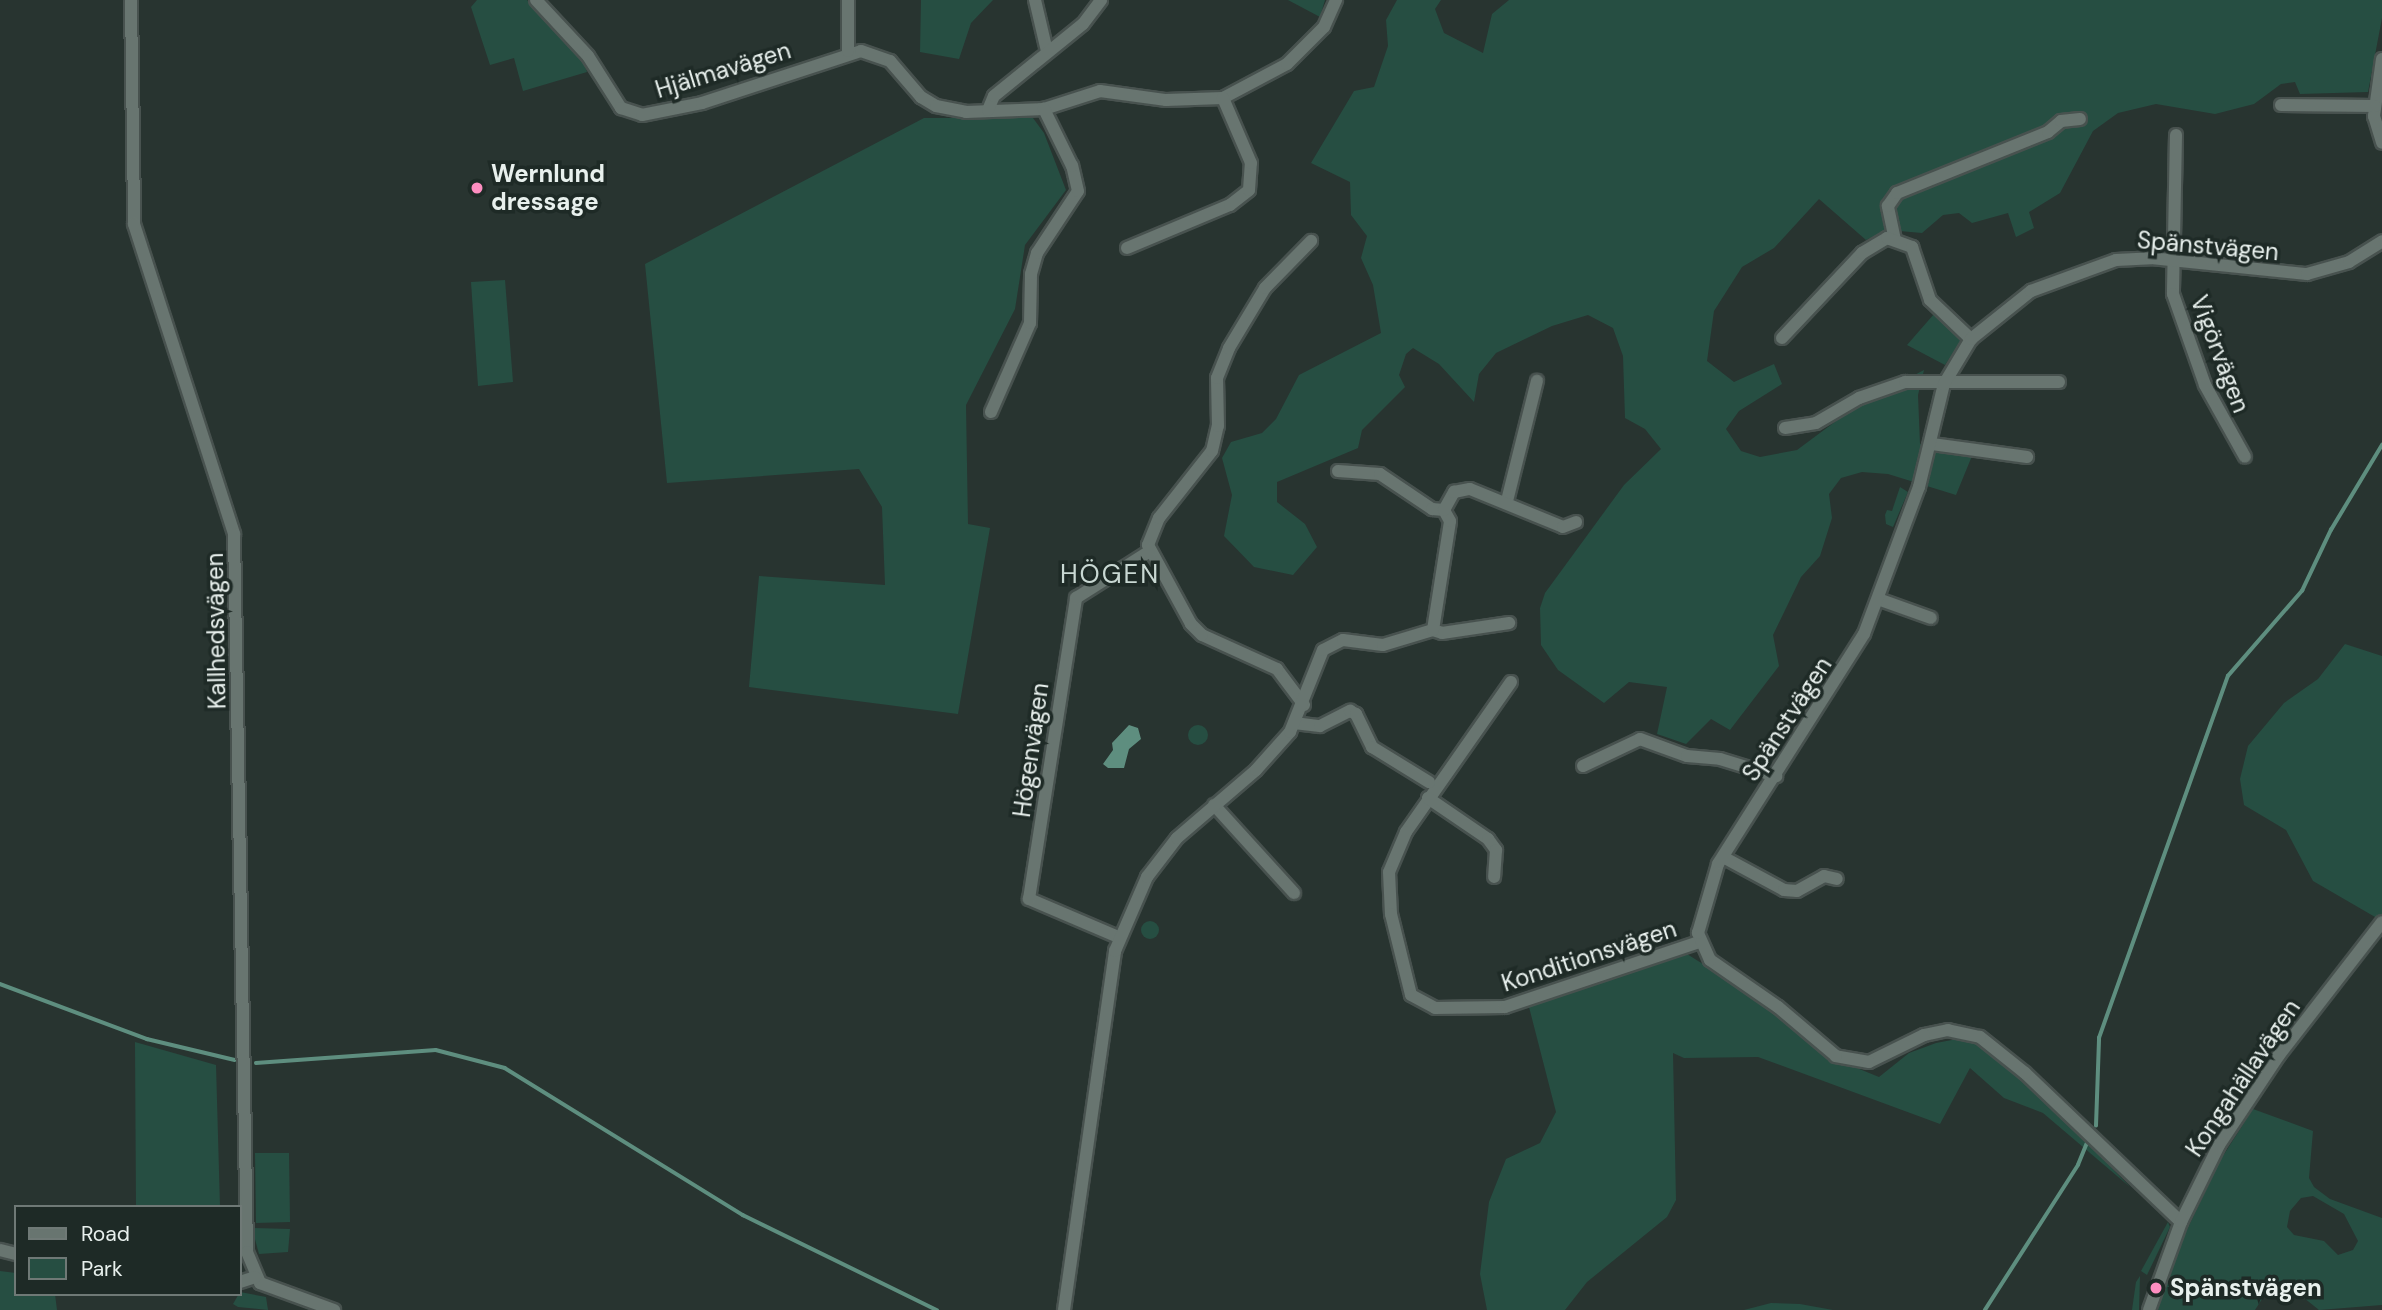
<!DOCTYPE html>
<meta charset="utf-8">
<style>
body{margin:0}
#map{position:relative;width:2382px;height:1310px;overflow:hidden;background:#283430;font-family:"DM Sans",sans-serif}
div>[style]{position:absolute}
[style*='--x']{left:calc(var(--x)*1px);top:calc(var(--y)*1px);width:calc(var(--w)*1px);rotate:calc(var(--a)*1deg)}
.green>*{inset:0;background:#264e42}
.round{border-radius:50%}
.water>*{inset:0;background:#5e8e7f}
.stream>*{height:3.5px;margin:-1.75px;padding:0 1.75px;transform-origin:1.75px;border-radius:1.75px;background:#5e8e7f}
.roads{filter:drop-shadow(2px 0 #48524f) drop-shadow(-2px 0 #48524f) drop-shadow(0 2px #48524f) drop-shadow(0 -2px #48524f)}
.minor>*{height:12px;margin:-6px;padding:0 6px;transform-origin:6px;border-radius:6px;background:#687570}
.dots>*{width:19px;height:19px;translate:-50% -50%;box-sizing:border-box;border:4px solid #1e2a26;border-radius:50%}
span{translate:-50% -50%;white-space:nowrap;text-align:center;line-height:1.15;-webkit-text-stroke:7px #1e2a26;paint-order:stroke}
.street-label{font-size:24px;color:#e8f0ed}
.poi-label{font-size:24px;color:#e8f0ed;font-weight:700}
.left{translate:0 -50%;text-align:left}
.neighbourhood-label{font-size:26px;color:#c9d8d3;letter-spacing:2px}
.legend{position:absolute;left:14px;top:1205px;width:228px;height:91px;box-sizing:border-box;background:#1e2a26;border:2px solid #6f7976;margin:0;padding:9px 12px;list-style:none;font-size:21px;color:#e8f0ed}
.legend li{display:flex;align-items:center;gap:14px;height:35px}
.legend b{width:35px;border:2px solid #6f7976}
</style>
<div id="map">
<div class="green">
<div style="clip-path:polygon(477px 0,527px 0,583px 60px,587px 72px,523px 91px,514px 58px,490px 65px,471px 7px)"></div>
<div style="clip-path:polygon(921px 0,993px 0,971px 23px,959px 59px,920px 52px)"></div>
<div style="clip-path:polygon(1288px 0,1325px 0,1320px 17px)"></div>
<div style="clip-path:polygon(1397px 0,1441px 0,1435px 9px,1444px 33px,1483px 53px,1492px 14px,1509px 0,2382px 0,2382px 18px,2368px 92px,2300px 94px,2295px 82px,2281px 84px,2254px 104px,2215px 114px,2156px 104px,2118px 113px,2093px 131px,2060px 193px,2029px 212px,2034px 228px,2016px 237px,2008px 213px,1972px 223px,1959px 213px,1943px 215px,1922px 233px,1888px 230px,1866px 240px,1819px 199px,1774px 248px,1742px 267px,1714px 311px,1707px 361px,1734px 382px,1774px 364px,1782px 384px,1739px 411px,1726px 429px,1741px 451px,1760px 457px,1797px 450px,1859px 404px,1924px 370px,1918px 395px,1920px 444px,1972px 456px,1956px 495px,1888px 474px,1862px 472px,1841px 478px,1829px 494px,1832px 518px,1820px 556px,1801px 577px,1773px 635px,1779px 666px,1730px 730px,1711px 719px,1686px 744px,1657px 734px,1667px 687px,1629px 682px,1604px 703px,1558px 670px,1541px 645px,1540px 608px,1545px 593px,1624px 485px,1661px 449px,1645px 429px,1625px 418px,1623px 356px,1613px 328px,1588px 315px,1552px 326px,1496px 353px,1479px 374px,1474px 402px,1439px 364px,1413px 348px,1406px 354px,1399px 375px,1405px 387px,1362px 430px,1358px 448px,1277px 482px,1277px 502px,1305px 524px,1317px 547px,1293px 575px,1254px 567px,1224px 536px,1232px 495px,1222px 458px,1231px 442px,1262px 433px,1276px 419px,1299px 375px,1381px 333px,1373px 285px,1361px 258px,1367px 236px,1351px 215px,1350px 182px,1311px 163px,1354px 91px,1374px 87px,1388px 46px,1386px 20px)"></div>
<div style="clip-path:polygon(924px 118px,1033px 118px,1044px 133px,1066px 190px,1025px 245px,1015px 309px,966px 405px,968px 524px,990px 528px,958px 714px,749px 687px,759px 576px,885px 585px,882px 507px,859px 469px,667px 483px,645px 264px)"></div>
<div style="clip-path:polygon(505px 280px,513px 382px,478px 386px,471px 282px)"></div>
<div style="clip-path:polygon(1934px 314px,1961px 341px,1945px 365px,1907px 345px)"></div>
<div style="clip-path:polygon(1900px 487px,1908px 492px,1893px 527px,1886px 524px,1885px 515px,1887px 510px,1892px 511px)"></div>
<div style="clip-path:polygon(2345px 644px,2382px 656px,2382px 921px,2313px 881px,2286px 830px,2244px 805px,2240px 779px,2248px 746px,2284px 703px,2318px 679px)"></div>
<div class="round" style="left:1188px;top:725px;width:20px;height:20px"></div>
<div class="round" style="left:1141px;top:921px;width:18px;height:18px"></div>
<div style="clip-path:polygon(1687px 954px,1768px 1005px,1825px 1055px,1879px 1077px,1909px 1053px,1936px 1043px,1957px 1039px,1980px 1044px,2044px 1097px,2130px 1187px,2043px 1113px,2004px 1098px,1970px 1068px,1940px 1124px,1758px 1057px,1684px 1058px,1673px 1053px,1676px 1200px,1667px 1217px,1587px 1282px,1565px 1310px,1487px 1310px,1480px 1274px,1489px 1202px,1506px 1159px,1540px 1143px,1556px 1112px,1529px 1007px)"></div>
<div style="clip-path:polygon(135px 1042px,216px 1065px,220px 1207px,136px 1207px)"></div>
<div style="clip-path:polygon(evenodd,2253px 1109px,2313px 1131px,2309px 1178px,2314px 1187px,2330px 1199px,2382px 1218px,2382px 1305px,2319px 1310px,2283px 1281px,2273px 1282px,2255px 1310px,2156px 1310px,2182px 1240px,2221px 1159px,2253px 1109px,2313px 1196px,2344px 1214px,2358px 1241px,2353px 1250px,2338px 1255px,2324px 1241px,2294px 1235px,2287px 1227px,2290px 1211px,2301px 1198px,2313px 1196px)"></div>
<div style="clip-path:polygon(255px 1153px,289px 1153px,290px 1222px,256px 1223px)"></div>
<div style="clip-path:polygon(2168px 1222px,2170px 1227px,2147px 1275px,2141px 1271px)"></div>
<div style="clip-path:polygon(252px 1228px,290px 1229px,288px 1252px,259px 1254px)"></div>
<div style="clip-path:polygon(0 1271px,16px 1273px,16px 1294px,55px 1294px,57px 1310px,0 1310px)"></div>
<div style="clip-path:polygon(2140px 1276px,2139px 1310px,2132px 1310px,2136px 1282px)"></div>
<div style="clip-path:polygon(240px 1292px,266px 1297px,268px 1310px,238px 1307px,233px 1304px)"></div>
<div style="clip-path:polygon(1771px 1303px,1800px 1304px,1833px 1310px,1744px 1310px)"></div>
</div>
<div class="water">
<div style="clip-path:polygon(1129px 725px,1138px 728px,1141px 739px,1129px 749px,1124px 768px,1108px 768px,1103px 764px,1113px 750px,1112px 743px)"></div>
</div>
<div class="stream">
<div style="--x:0;--y:984;--w:157;--a:20.5"></div>
<div style="--x:147;--y:1039;--w:90;--a:13.4"></div>
<div style="--x:256;--y:1063;--w:180;--a:-4.1"></div>
<div style="--x:436;--y:1050;--w:71;--a:14.6"></div>
<div style="--x:505;--y:1068;--w:280;--a:31.7"></div>
<div style="--x:743;--y:1215;--w:216;--a:26.1"></div>
<div style="--x:2096;--y:1126;--w:88;--a:-88"></div>
<div style="--x:2099;--y:1038;--w:384;--a:-70.4"></div>
<div style="--x:2228;--y:676;--w:113;--a:-49"></div>
<div style="--x:2302;--y:591;--w:68;--a:-64.6"></div>
<div style="--x:2331;--y:530;--w:99;--a:-59"></div>
<div style="--x:1985;--y:1310;--w:172;--a:-57.3"></div>
<div style="--x:2078;--y:1165;--w:24;--a:-68"></div>
</div>
<div class="roads">
<div class="minor">
<div style="--x:131;--y:0;--w:224;--a:89.2"></div>
<div style="--x:134;--y:224;--w:326;--a:72.1"></div>
<div style="--x:234;--y:534;--w:718;--a:88.96"></div>
<div style="--x:247;--y:1252;--w:34;--a:67"></div>
<div style="--x:260;--y:1283;--w:79;--a:20"></div>
<div style="--x:536;--y:0;--w:76;--a:47.1"></div>
<div style="--x:588;--y:56;--w:62;--a:57.6"></div>
<div style="--x:621;--y:108;--w:22;--a:18"></div>
<div style="--x:642;--y:115;--w:61;--a:-11.3"></div>
<div style="--x:702;--y:103;--w:167;--a:-18.1"></div>
<div style="--x:861;--y:51;--w:31;--a:19"></div>
<div style="--x:890;--y:61;--w:48;--a:49.3"></div>
<div style="--x:921;--y:97;--w:17;--a:31"></div>
<div style="--x:936;--y:106;--w:31;--a:11"></div>
<div style="--x:966;--y:112;--w:78;--a:-2.2"></div>
<div style="--x:1044;--y:109;--w:59;--a:-17.8"></div>
<div style="--x:1100;--y:91;--w:67;--a:7.8"></div>
<div style="--x:1166;--y:100;--w:57;--a:-2"></div>
<div style="--x:1223;--y:98;--w:72;--a:-28"></div>
<div style="--x:1287;--y:64;--w:52;--a:-45"></div>
<div style="--x:1324;--y:27;--w:30;--a:-66"></div>
<div style="--x:1035;--y:0;--w:52;--a:76.8"></div>
<div style="--x:848;--y:51;--w:51;--a:-90"></div>
<div style="--x:2382;--y:59;--w:58;--a:98"></div>
<div style="--x:2374;--y:116;--w:28;--a:73"></div>
<div style="--x:2281;--y:105;--w:94;--a:0.6"></div>
<div style="--x:988;--y:110;--w:15;--a:-67"></div>
<div style="--x:994;--y:96;--w:114;--a:-39"></div>
<div style="--x:1083;--y:24;--w:30;--a:-53"></div>
<div style="--x:2176;--y:135;--w:159;--a:91.1"></div>
<div style="--x:2173;--y:294;--w:96;--a:70.6"></div>
<div style="--x:2205;--y:385;--w:82;--a:60.9"></div>
<div style="--x:1895;--y:240;--w:35;--a:-102"></div>
<div style="--x:1888;--y:206;--w:16;--a:-55"></div>
<div style="--x:1897;--y:193;--w:163;--a:-22"></div>
<div style="--x:2048;--y:132;--w:17;--a:-40"></div>
<div style="--x:2061;--y:121;--w:19;--a:-6"></div>
<div style="--x:1127;--y:248;--w:112;--a:-22.7"></div>
<div style="--x:1230;--y:205;--w:24;--a:-38"></div>
<div style="--x:1249;--y:190;--w:27;--a:-86"></div>
<div style="--x:1251;--y:163;--w:71;--a:-113.3"></div>
<div style="--x:1782;--y:338;--w:117;--a:-46.7"></div>
<div style="--x:1862;--y:253;--w:29;--a:-31"></div>
<div style="--x:1887;--y:238;--w:27;--a:20"></div>
<div style="--x:1912;--y:247;--w:56;--a:71.2"></div>
<div style="--x:1930;--y:300;--w:57;--a:43.6"></div>
<div style="--x:991;--y:412;--w:97;--a:-66.3"></div>
<div style="--x:1030;--y:323;--w:49;--a:-88.8"></div>
<div style="--x:1031;--y:274;--w:22;--a:-74"></div>
<div style="--x:1037;--y:253;--w:74;--a:-56.5"></div>
<div style="--x:1078;--y:191;--w:26;--a:-103"></div>
<div style="--x:1072;--y:166;--w:64;--a:-116.2"></div>
<div style="--x:1785;--y:428;--w:31;--a:-9"></div>
<div style="--x:1816;--y:423;--w:50;--a:-30.2"></div>
<div style="--x:1859;--y:398;--w:49;--a:-19.2"></div>
<div style="--x:1905;--y:382;--w:154;--a:0"></div>
<div style="--x:1932;--y:444;--w:96;--a:7.8"></div>
<div style="--x:1338;--y:471;--w:42;--a:4.1"></div>
<div style="--x:1380;--y:474;--w:63;--a:33.9"></div>
<div style="--x:1432;--y:509;--w:12;--a:5"></div>
<div style="--x:1507;--y:501;--w:124;--a:-76"></div>
<div style="--x:1878;--y:599;--w:56;--a:19.7"></div>
<div style="--x:1433;--y:630;--w:9;--a:18"></div>
<div style="--x:1442;--y:633;--w:68;--a:-8.5"></div>
<div style="--x:1511;--y:682;--w:183;--a:125"></div>
<div style="--x:1406;--y:832;--w:43;--a:113"></div>
<div style="--x:1389;--y:872;--w:42;--a:87.3"></div>
<div style="--x:1391;--y:914;--w:83;--a:76.1"></div>
<div style="--x:1411;--y:995;--w:27;--a:28"></div>
<div style="--x:1435;--y:1008;--w:70;--a:-0.8"></div>
<div style="--x:1505;--y:1007;--w:205;--a:-18.5"></div>
<div style="--x:1304;--y:705;--w:45;--a:-126.9"></div>
<div style="--x:1277;--y:669;--w:82;--a:-155.6"></div>
<div style="--x:1202;--y:635;--w:16;--a:-135"></div>
<div style="--x:1191;--y:624;--w:90;--a:-118.6"></div>
<div style="--x:1148;--y:545;--w:29;--a:-68"></div>
<div style="--x:1159;--y:518;--w:85;--a:-51.7"></div>
<div style="--x:1212;--y:451;--w:26;--a:-77"></div>
<div style="--x:1218;--y:426;--w:48;--a:-91.2"></div>
<div style="--x:1217;--y:378;--w:32;--a:-68"></div>
<div style="--x:1229;--y:348;--w:70;--a:-59"></div>
<div style="--x:1265;--y:288;--w:66;--a:-45.6"></div>
<div style="--x:1294;--y:723;--w:26;--a:7"></div>
<div style="--x:1320;--y:726;--w:34;--a:-27"></div>
<div style="--x:1350;--y:711;--w:7;--a:27"></div>
<div style="--x:1356;--y:714;--w:37;--a:64"></div>
<div style="--x:1372;--y:747;--w:67;--a:31.6"></div>
<div style="--x:1583;--y:766;--w:63;--a:-25.3"></div>
<div style="--x:1640;--y:739;--w:50;--a:19.9"></div>
<div style="--x:1687;--y:756;--w:33;--a:5"></div>
<div style="--x:1720;--y:759;--w:59;--a:16.9"></div>
<div style="--x:1428;--y:798;--w:73;--a:34.3"></div>
<div style="--x:1488;--y:839;--w:14;--a:54"></div>
<div style="--x:1496;--y:850;--w:27;--a:94"></div>
<div style="--x:1214;--y:805;--w:119;--a:47.7"></div>
<div style="--x:1723;--y:857;--w:69;--a:28.4"></div>
<div style="--x:1784;--y:890;--w:13;--a:4"></div>
<div style="--x:1797;--y:891;--w:31;--a:-29"></div>
<div style="--x:1824;--y:876;--w:13;--a:13"></div>
<div style="--x:1118;--y:937;--w:97;--a:-156.9"></div>
<div style="--x:1029;--y:899;--w:305;--a:-81.1"></div>
<div style="--x:1076;--y:598;--w:88;--a:-32.4"></div>
<div style="--x:2181;--y:1222;--w:216;--a:-136.3"></div>
<div style="--x:2025;--y:1073;--w:58;--a:-141.3"></div>
<div style="--x:1980;--y:1037;--w:33;--a:-168"></div>
<div style="--x:1948;--y:1030;--w:25;--a:168"></div>
<div style="--x:1924;--y:1035;--w:61;--a:153.9"></div>
<div style="--x:1869;--y:1062;--w:34;--a:-170"></div>
<div style="--x:1836;--y:1056;--w:76;--a:-139.8"></div>
<div style="--x:1778;--y:1007;--w:83;--a:-145.3"></div>
<div style="--x:1710;--y:960;--w:30;--a:-114"></div>
<div style="--x:1698;--y:933;--w:72;--a:-73.8"></div>
<div style="--x:1718;--y:864;--w:272;--a:-57.6"></div>
<div style="--x:1864;--y:634;--w:157;--a:-69.5"></div>
<div style="--x:1919;--y:487;--w:106;--a:-76.4"></div>
<div style="--x:1944;--y:384;--w:52;--a:-59"></div>
<div style="--x:1971;--y:339;--w:77;--a:-38.7"></div>
<div style="--x:2031;--y:291;--w:90;--a:-20"></div>
<div style="--x:2116;--y:260;--w:35;--a:-3"></div>
<div style="--x:2151;--y:258;--w:157;--a:5.9"></div>
<div style="--x:2307;--y:274;--w:44;--a:-15.9"></div>
<div style="--x:2349;--y:262;--w:39;--a:-32"></div>
<div style="--x:0;--y:1250;--w:16;--a:14"></div>
<div style="--x:240;--y:1282;--w:16;--a:-18"></div>
<div style="--x:1064;--y:1310;--w:363;--a:-81.9"></div>
<div style="--x:1115;--y:951;--w:81;--a:-66.6"></div>
<div style="--x:1147;--y:877;--w:49;--a:-52.4"></div>
<div style="--x:1177;--y:838;--w:104;--a:-40.7"></div>
<div style="--x:1256;--y:770;--w:51;--a:-48.2"></div>
<div style="--x:1290;--y:732;--w:88;--a:-68.1"></div>
<div style="--x:1323;--y:650;--w:22;--a:-27"></div>
<div style="--x:1343;--y:640;--w:40;--a:7.1"></div>
<div style="--x:1383;--y:645;--w:52;--a:-16.7"></div>
<div style="--x:1433;--y:630;--w:110;--a:-81.1"></div>
<div style="--x:1450;--y:521;--w:13;--a:-119"></div>
<div style="--x:1444;--y:510;--w:21;--a:-61"></div>
<div style="--x:1454;--y:492;--w:16;--a:-11"></div>
<div style="--x:1470;--y:489;--w:100;--a:22.2"></div>
<div style="--x:1563;--y:527;--w:14;--a:-21"></div>
<div style="--x:2149;--y:1310;--w:94;--a:-70"></div>
<div style="--x:2181;--y:1222;--w:86;--a:-63.7"></div>
<div style="--x:2219;--y:1145;--w:108;--a:-56.3"></div>
<div style="--x:2279;--y:1055;--w:168;--a:-52.2"></div>
</div>
</div>
<div class="dots">
<div style="left:477px;top:188px;background:#fd8ec0"></div>
<div style="left:2156px;top:1288px;background:#fd8ec0"></div>
</div>
<div class="street-label">
<span style="left:723px;top:70px;rotate:-17deg">Hjälmavägen</span>
<span style="left:2208px;top:246px;rotate:5deg">Spänstvägen</span>
<span style="left:2220px;top:354px;rotate:69deg">Vigörvägen</span>
<span style="left:216px;top:631px;rotate:-91deg">Kallhedsvägen</span>
<span style="left:1787px;top:719px;rotate:-57deg">Spänstvägen</span>
<span style="left:1031px;top:750px;rotate:-82deg">Högenvägen</span>
<span style="left:1589px;top:956px;rotate:-18deg">Konditionsvägen</span>
<span style="left:2243px;top:1078px;rotate:-56deg">Kongahällavägen</span>
</div>
<div class="poi-label">
<span class="left" style="left:491px;top:188px">Wernlund<br>dressage</span>
<span class="left" style="left:2170px;top:1288px">Spänstvägen</span>
</div>
<div class="neighbourhood-label">
<span style="left:1110px;top:575px">HÖGEN</span>
</div>
<ul class="legend">
<li><b style="height:9px;background:#687570"></b>Road</li>
<li><b style="height:19px;background:#264e42"></b>Park</li>
</ul>
</div>
